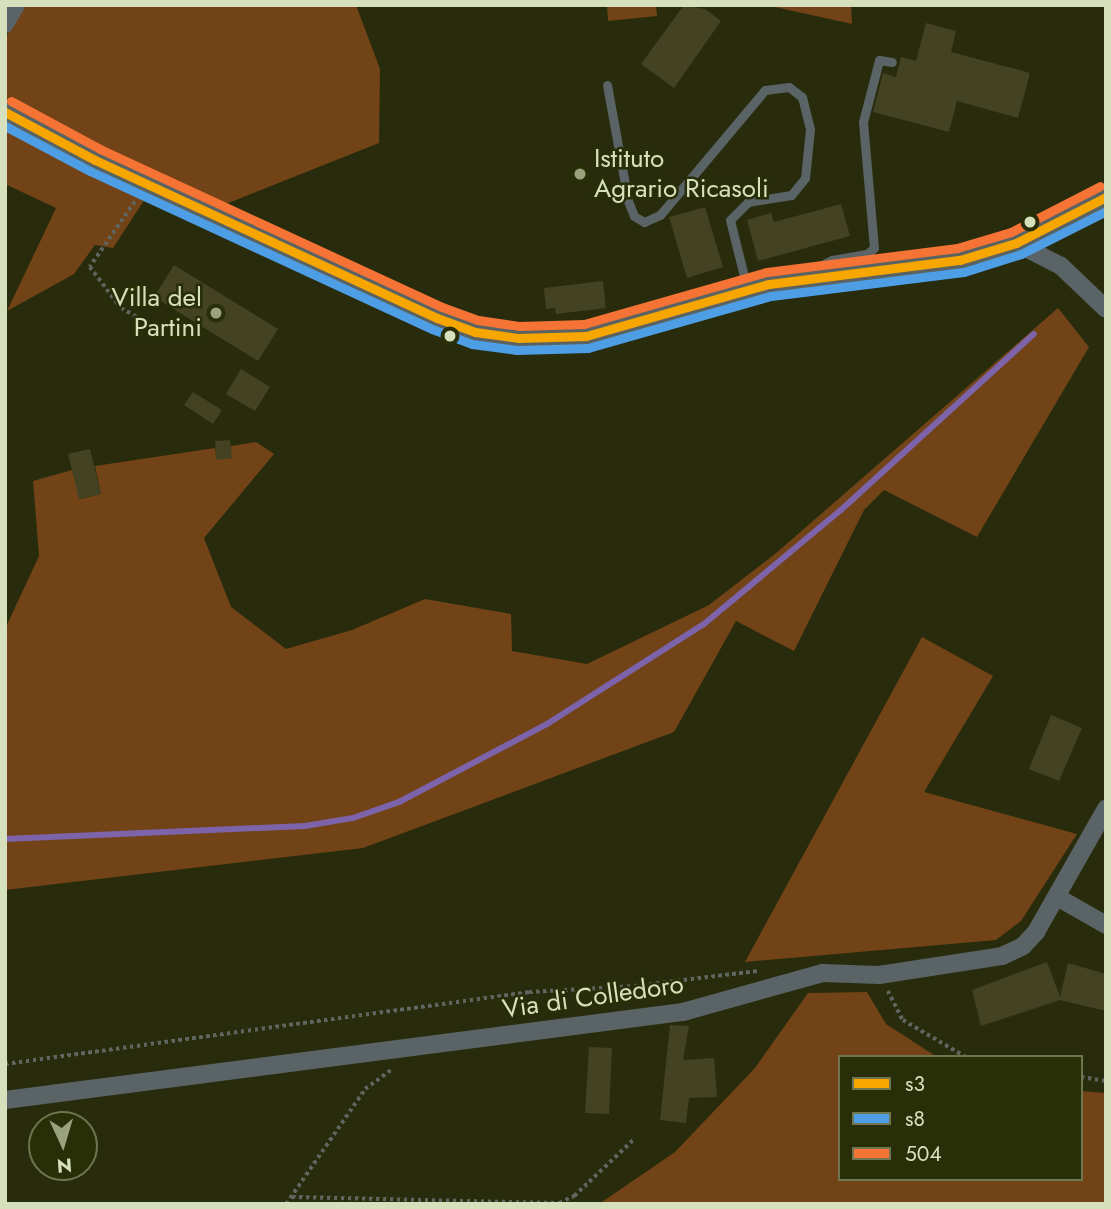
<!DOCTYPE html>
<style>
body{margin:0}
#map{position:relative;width:1111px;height:1209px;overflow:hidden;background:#282c0d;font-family:Jost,sans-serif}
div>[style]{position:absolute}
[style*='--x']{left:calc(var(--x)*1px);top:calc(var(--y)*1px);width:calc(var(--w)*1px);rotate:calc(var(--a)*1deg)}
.green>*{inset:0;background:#714316}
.stream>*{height:6px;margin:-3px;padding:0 3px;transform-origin:3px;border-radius:3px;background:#7d63aa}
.building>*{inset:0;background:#434223}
.path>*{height:3.5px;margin-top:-1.75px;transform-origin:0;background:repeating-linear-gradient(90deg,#5f665f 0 3.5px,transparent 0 7px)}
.lane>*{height:9px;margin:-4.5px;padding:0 4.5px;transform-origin:4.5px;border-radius:4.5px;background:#5a6365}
.street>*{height:18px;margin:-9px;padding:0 9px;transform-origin:9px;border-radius:9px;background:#5a6365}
.secondary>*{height:24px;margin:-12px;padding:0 12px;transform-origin:12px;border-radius:12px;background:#5a6361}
.bus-1>*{height:9px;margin:-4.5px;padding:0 4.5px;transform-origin:4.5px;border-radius:4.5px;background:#f7a600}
.bus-2>*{height:9px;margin:-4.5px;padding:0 4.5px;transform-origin:4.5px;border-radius:4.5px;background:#4d9ee5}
.bus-3>*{height:9px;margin:-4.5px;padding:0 4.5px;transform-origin:4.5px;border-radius:4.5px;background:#f57335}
.dots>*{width:19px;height:19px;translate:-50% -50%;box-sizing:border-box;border:4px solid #282e07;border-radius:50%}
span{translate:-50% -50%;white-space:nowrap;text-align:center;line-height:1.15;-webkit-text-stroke:5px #282e07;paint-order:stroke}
.poi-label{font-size:26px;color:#d7e0bc}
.left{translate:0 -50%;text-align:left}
.right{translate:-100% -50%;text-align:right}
.street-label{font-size:26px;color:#d7e0bc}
.frame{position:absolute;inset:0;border:7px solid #d7e0bc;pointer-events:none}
.legend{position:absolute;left:838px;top:1055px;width:245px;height:126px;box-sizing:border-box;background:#282e07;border:2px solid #6e754f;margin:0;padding:9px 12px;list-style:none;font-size:21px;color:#d7e0bc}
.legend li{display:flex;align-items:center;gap:14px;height:35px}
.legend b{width:35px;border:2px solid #6e754f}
.north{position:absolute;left:28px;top:1111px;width:70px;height:70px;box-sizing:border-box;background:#282e07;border:2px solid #6e754f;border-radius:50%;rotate:176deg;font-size:19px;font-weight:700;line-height:28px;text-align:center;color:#d7e0bc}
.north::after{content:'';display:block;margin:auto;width:24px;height:32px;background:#9aa17f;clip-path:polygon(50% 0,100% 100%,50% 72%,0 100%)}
</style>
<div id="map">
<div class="green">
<div style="clip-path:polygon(23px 5px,356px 5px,380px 69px,379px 143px,221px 206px,102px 153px,5px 99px,5px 39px)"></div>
<div style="clip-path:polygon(607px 5px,656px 5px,657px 16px,608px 21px)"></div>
<div style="clip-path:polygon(766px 5px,851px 5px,852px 24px)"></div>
<div style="clip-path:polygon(5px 123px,147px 196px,113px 248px,95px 245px,74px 274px,7px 311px,56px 208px,5px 184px)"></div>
<div style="clip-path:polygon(1058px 308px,1089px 347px,977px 537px,884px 490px,864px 510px,794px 651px,736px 621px,674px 732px,363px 848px,5px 890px,5px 629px,39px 556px,33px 481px,72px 470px,80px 499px,101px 494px,95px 466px,215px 448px,217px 459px,231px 458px,231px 446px,256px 442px,274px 454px,204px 538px,231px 607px,286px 649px,352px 630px,425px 599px,511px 614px,512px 651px,587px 664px,709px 605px,775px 554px)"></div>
<div style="clip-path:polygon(922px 637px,993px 676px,924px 792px,1077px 834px,1021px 921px,996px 940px,745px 962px)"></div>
<div style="clip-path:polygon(867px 992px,886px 1024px,937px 1057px,840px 1057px,840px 1179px,1081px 1179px,1081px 1091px,1106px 1093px,1106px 1204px,599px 1204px,675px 1152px,755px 1068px,808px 993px)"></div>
</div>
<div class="stream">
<div style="--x:5;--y:839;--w:300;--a:-2.5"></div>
<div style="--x:305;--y:826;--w:49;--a:-9.5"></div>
<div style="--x:353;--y:818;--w:49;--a:-19.2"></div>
<div style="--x:399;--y:802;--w:167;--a:-27.8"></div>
<div style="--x:547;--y:724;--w:186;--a:-32.5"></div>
<div style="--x:704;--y:624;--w:178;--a:-39.8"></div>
<div style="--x:841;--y:510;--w:261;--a:-42.4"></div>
</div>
<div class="building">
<div style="clip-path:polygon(684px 5px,705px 9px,721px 21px,674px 88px,641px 64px)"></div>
<div style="clip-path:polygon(926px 23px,956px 31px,951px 52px,1030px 73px,1018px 118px,957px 101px,949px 132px,873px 112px,883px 73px,896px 77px,901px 57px,916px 61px)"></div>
<div style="clip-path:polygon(841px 204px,850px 236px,758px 261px,747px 220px,771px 213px,774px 222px)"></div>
<div style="clip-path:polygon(705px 207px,723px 267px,687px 278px,669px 217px)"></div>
<div style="clip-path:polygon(174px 265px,278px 329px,258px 361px,154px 297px)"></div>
<div style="clip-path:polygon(603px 281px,606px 308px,556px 314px,555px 308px,546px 309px,544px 288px)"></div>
<div style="clip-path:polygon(241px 369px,270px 387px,255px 411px,226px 394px)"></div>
<div style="clip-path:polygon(193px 392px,222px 410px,213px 424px,184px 405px)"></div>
<div style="clip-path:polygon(230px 440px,232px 458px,216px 460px,215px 441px)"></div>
<div style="clip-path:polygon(90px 449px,101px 494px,79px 499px,68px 454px)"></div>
<div style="clip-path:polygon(1051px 715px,1082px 728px,1059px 781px,1029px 769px)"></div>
<div style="clip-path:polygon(1047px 962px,1060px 997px,1068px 963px,1106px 974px,1106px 1011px,1060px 1000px,981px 1026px,972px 990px)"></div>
<div style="clip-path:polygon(670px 1025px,689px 1026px,683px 1060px,714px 1058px,717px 1097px,689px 1098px,686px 1123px,660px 1120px)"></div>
<div style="clip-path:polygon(589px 1047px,612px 1048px,609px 1114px,585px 1113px)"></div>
</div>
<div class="path">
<div style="--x:135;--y:202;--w:79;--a:124.7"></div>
<div style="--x:90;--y:267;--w:51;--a:52.9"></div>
<div style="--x:121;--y:308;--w:29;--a:29"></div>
<div style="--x:888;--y:991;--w:33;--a:63"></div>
<div style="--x:903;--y:1020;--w:73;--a:30.4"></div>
<div style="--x:5;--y:1064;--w:529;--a:-7.82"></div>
<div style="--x:529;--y:992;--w:106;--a:-3.2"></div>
<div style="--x:635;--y:986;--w:123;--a:-7"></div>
<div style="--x:1081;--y:1077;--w:25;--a:9"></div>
<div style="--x:292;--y:1197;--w:267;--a:1.3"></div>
<div style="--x:559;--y:1203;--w:17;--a:-25"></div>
<div style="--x:574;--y:1196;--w:81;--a:-43.5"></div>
<div style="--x:286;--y:1204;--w:140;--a:-55.5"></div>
<div style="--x:365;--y:1089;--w:34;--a:-36"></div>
</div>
<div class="lane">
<div style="--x:607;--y:85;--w:118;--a:79.7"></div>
<div style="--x:628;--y:201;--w:16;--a:68"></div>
<div style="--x:634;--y:216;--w:12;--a:31"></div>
<div style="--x:644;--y:222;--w:17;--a:-24"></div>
<div style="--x:660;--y:215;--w:163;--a:-50"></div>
<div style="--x:765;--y:90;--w:24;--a:-7"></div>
<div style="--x:789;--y:87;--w:16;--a:38"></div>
<div style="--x:802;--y:97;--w:33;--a:76"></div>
<div style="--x:810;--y:129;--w:49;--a:95.8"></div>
<div style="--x:805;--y:178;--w:22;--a:129"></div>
<div style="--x:791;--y:195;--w:44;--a:170.8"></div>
<div style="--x:748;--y:202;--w:25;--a:135"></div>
<div style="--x:730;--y:220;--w:70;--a:76"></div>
<div style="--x:809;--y:272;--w:26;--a:-28"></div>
<div style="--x:832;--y:260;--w:36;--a:-10"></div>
<div style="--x:867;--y:254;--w:9;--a:-41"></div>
<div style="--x:874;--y:248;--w:126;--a:-95"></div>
<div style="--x:863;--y:122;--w:64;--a:-75.5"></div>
<div style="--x:879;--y:60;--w:13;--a:9"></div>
</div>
<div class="street">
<div style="--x:5;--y:24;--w:22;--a:-60"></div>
<div style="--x:1016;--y:243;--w:51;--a:27.1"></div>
<div style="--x:1061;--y:266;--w:62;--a:43.7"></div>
<div style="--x:1057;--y:897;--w:56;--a:29.7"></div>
<div style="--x:5;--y:1100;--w:684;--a:-7.4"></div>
<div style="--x:683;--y:1012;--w:145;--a:-15.6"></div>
<div style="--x:823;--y:973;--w:56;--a:2"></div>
<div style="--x:879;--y:975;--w:124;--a:-8.8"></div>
<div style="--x:1002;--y:956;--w:23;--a:-25"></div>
<div style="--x:1023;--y:946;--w:19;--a:-47"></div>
<div style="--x:1036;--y:932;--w:142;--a:-60.4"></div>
</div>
<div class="secondary">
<div style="--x:5;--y:112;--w:102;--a:28.1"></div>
<div style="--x:95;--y:160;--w:377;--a:24.8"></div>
<div style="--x:437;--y:318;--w:40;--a:20.2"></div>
<div style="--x:475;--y:332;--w:43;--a:7.9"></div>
<div style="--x:518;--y:338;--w:68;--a:-1.7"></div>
<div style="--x:586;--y:336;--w:190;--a:-15.9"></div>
<div style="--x:769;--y:284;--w:113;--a:-5.6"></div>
<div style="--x:881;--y:273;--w:80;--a:-9.3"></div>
<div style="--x:960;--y:260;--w:59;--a:-16.9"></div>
<div style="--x:1016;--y:243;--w:101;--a:-27.1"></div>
</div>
<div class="bus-1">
<div style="--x:5;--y:112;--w:102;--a:28.1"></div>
<div style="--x:95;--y:160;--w:377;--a:24.8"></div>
<div style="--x:437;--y:318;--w:40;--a:20.2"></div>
<div style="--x:475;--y:332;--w:43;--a:7.9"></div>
<div style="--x:518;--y:338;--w:68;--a:-1.7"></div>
<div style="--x:586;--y:336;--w:190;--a:-15.9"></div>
<div style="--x:769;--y:284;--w:193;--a:-7.2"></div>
<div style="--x:960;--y:260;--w:59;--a:-16.9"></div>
<div style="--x:1016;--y:243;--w:101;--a:-27.1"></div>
</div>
<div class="bus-2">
<div style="--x:5;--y:126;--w:96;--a:27.9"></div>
<div style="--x:90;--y:171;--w:377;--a:24.8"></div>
<div style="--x:432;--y:329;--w:43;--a:20.6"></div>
<div style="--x:472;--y:344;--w:45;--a:7.6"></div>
<div style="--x:517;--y:350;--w:71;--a:-1.6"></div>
<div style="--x:588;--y:348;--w:190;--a:-15.9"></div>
<div style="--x:771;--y:296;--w:194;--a:-7.1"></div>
<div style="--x:964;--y:272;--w:60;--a:-17.5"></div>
<div style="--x:1021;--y:254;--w:95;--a:-26.8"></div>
</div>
<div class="bus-3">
<div style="--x:11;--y:101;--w:101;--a:28.3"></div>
<div style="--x:100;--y:149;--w:377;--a:24.8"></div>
<div style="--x:442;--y:307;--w:38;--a:20"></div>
<div style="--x:478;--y:320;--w:41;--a:8.3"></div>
<div style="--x:519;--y:326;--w:65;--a:-1.8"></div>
<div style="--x:584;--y:324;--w:190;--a:-15.9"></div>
<div style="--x:767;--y:272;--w:192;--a:-7.2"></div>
<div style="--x:957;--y:248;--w:56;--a:-16.5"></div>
<div style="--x:1011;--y:232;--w:100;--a:-27.3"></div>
</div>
<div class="dots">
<div style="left:580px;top:174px;background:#9aa17f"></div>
<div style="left:1030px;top:222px;background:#d7e0bc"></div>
<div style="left:216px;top:313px;background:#9aa17f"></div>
<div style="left:450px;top:336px;background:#d7e0bc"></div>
</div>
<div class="poi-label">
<span class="left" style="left:594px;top:174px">Istituto<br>Agrario Ricasoli</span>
<span class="right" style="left:202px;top:313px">Villa del<br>Partini</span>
</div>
<div class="street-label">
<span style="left:593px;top:997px;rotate:-8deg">Via di Colledoro</span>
</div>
<div class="frame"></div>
<ul class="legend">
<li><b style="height:9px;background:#f7a600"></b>s3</li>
<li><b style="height:9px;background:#4d9ee5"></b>s8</li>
<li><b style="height:9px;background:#f57335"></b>504</li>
</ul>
<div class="north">N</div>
</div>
